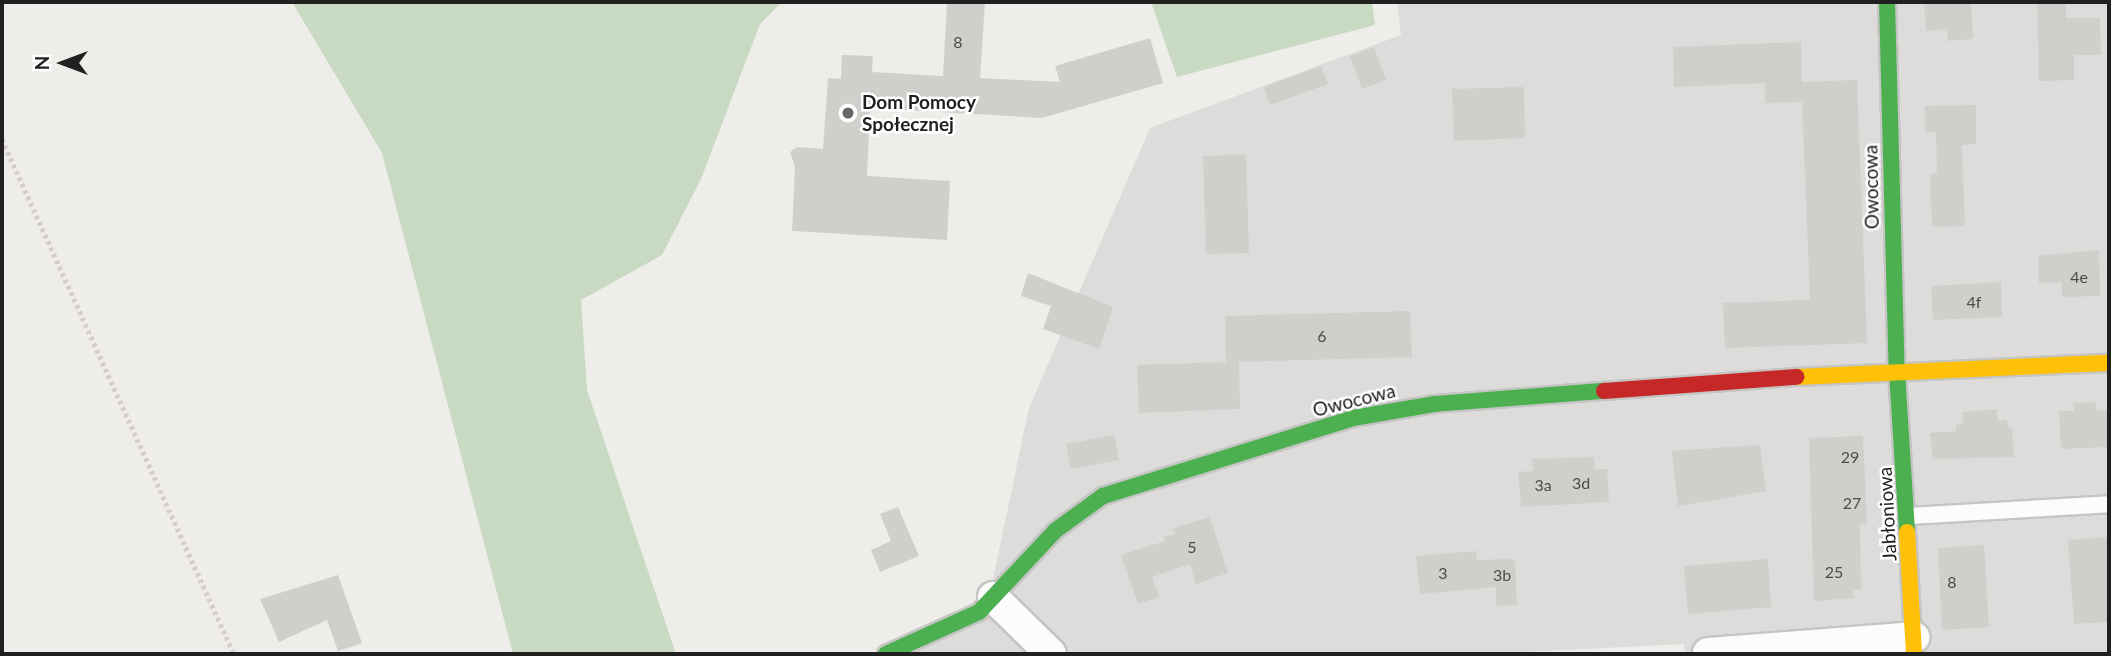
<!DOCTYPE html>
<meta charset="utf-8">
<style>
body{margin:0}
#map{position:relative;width:2111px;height:656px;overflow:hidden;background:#eeedea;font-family:Lato,sans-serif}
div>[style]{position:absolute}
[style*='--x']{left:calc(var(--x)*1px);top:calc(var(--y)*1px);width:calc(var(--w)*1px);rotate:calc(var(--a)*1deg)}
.residential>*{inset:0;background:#dddcdb}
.forest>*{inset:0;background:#c9dac2}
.building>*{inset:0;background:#d1cfcc}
.path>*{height:4.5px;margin-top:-2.25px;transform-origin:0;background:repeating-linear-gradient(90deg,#d6ccc9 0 3.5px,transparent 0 7px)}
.roads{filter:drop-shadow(2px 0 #c5c5c4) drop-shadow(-2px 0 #c5c5c4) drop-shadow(0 2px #c5c5c4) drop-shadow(0 -2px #c5c5c4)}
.lane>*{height:16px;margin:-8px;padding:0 8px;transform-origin:8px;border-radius:8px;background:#fcfcfc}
.street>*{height:30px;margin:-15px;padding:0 15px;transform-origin:15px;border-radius:15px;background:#fcfcfc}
.fast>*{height:16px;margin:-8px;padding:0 8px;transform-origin:8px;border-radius:8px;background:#4caf50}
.slow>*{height:16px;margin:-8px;padding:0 8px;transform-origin:8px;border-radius:8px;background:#ffc107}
.jam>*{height:16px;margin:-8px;padding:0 8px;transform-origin:8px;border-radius:8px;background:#c62828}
.dots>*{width:19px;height:19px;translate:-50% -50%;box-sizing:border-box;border:4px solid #fff;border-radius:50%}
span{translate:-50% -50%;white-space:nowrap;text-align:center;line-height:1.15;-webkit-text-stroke:5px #fff;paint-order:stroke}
.number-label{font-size:16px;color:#4c4c4b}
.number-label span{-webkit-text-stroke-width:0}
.poi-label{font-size:19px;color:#202020;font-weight:700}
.left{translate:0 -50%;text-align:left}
.street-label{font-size:19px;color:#202020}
.frame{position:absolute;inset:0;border:4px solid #202020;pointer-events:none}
.north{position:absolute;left:28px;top:28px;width:70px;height:70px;-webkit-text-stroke:5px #fff;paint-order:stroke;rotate:270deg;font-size:19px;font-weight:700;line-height:28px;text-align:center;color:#202020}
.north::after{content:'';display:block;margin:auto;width:24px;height:32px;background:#202020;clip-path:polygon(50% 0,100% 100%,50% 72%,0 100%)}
</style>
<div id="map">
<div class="residential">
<div style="clip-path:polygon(1397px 2px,2109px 2px,2109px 654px,1685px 654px,1684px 644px,1485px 654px,899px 654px,985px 617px,1029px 408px,1150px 128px,1401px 35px)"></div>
</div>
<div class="forest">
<div style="clip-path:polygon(292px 2px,782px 2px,760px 24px,701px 179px,662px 255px,581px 300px,587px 390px,676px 654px,513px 654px,382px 153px)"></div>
<div style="clip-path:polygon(1151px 2px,1372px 2px,1375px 25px,1177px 77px)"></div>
</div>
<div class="building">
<div style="clip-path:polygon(947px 2px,985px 2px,980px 78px,1060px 82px,1055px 66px,1150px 38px,1163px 83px,1042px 118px,870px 108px,867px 176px,950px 181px,947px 240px,792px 231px,795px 167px,790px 152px,797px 147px,823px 149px,828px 78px,841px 79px,842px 55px,873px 56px,872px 72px,943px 76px)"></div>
<div style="clip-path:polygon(1924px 2px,1971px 2px,1973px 39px,1948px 41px,1947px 29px,1926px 31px)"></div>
<div style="clip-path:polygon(2037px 2px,2066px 2px,2066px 18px,2100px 18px,2101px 55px,2074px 55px,2074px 80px,2039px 81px)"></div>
<div style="clip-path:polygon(1801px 42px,1802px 82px,1857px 80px,1867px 343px,1725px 348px,1723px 303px,1810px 300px,1802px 102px,1765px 103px,1765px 83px,1674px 87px,1673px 47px)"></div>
<div style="clip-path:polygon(1374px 47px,1386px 80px,1362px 89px,1350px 56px)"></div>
<div style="clip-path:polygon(1321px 66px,1328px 84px,1270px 105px,1264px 87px)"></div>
<div style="clip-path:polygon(1524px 87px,1525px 138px,1454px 141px,1452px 89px)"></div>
<div style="clip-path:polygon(1976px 105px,1976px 144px,1962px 145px,1965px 226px,1932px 227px,1930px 174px,1937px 173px,1936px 132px,1925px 133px,1925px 106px)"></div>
<div style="clip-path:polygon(1246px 154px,1249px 253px,1206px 254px,1203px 156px)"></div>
<div style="clip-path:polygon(2099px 250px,2100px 296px,2062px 297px,2062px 282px,2039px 283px,2038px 256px)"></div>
<div style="clip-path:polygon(1028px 273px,1113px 307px,1099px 349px,1043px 329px,1051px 306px,1021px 296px)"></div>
<div style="clip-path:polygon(2001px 282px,2002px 317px,1933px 320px,1931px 286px)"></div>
<div style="clip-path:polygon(1410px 311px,1412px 357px,1239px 362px,1240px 409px,1139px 413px,1137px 365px,1226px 362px,1225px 316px)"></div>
<div style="clip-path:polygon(2096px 402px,2097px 411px,2109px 410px,2109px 447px,2061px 449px,2059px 411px,2074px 411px,2073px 403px)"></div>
<div style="clip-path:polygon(1997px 409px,1998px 421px,2007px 420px,2008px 428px,2012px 428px,2014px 457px,1933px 459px,1930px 433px,1956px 431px,1956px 424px,1963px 423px,1963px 412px)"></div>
<div style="clip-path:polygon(1114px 435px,1119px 460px,1071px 469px,1066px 444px)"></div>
<div style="clip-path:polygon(1863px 436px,1867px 524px,1860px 524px,1861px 589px,1853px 591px,1854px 598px,1814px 601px,1809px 438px)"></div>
<div style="clip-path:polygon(1760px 445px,1766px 491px,1678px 506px,1672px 451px)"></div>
<div style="clip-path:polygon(1594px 457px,1595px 469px,1607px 469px,1609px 502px,1521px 507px,1518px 472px,1533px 471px,1532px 459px)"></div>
<div style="clip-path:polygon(898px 507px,919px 556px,880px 572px,871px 550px,891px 541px,880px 514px)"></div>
<div style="clip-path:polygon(1210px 517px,1228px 573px,1196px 584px,1190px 564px,1152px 577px,1159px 597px,1138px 604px,1121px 555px,1165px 541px,1164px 537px,1175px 534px,1173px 528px)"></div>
<div style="clip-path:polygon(2109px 537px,2109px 622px,2074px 624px,2068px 540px)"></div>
<div style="clip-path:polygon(1984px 545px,1989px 627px,1942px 630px,1938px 548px)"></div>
<div style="clip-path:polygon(1476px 551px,1477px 560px,1515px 559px,1517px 605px,1496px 606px,1496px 587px,1420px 594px,1416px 556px)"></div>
<div style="clip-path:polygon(1768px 559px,1771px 607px,1688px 614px,1684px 566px)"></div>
<div style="clip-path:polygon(338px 575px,362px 643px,338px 651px,327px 620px,279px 642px,260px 599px)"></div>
</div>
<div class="path">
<div style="--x:2;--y:139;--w:565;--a:65.75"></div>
</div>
<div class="roads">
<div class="lane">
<div style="--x:1909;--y:516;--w:200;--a:-3.4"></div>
</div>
<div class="street">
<div style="--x:993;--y:597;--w:81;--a:44.5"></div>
<div style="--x:1708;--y:653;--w:207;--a:-4.4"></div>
</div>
<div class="fast">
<div style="--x:1887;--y:2;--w:370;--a:88.5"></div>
<div style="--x:1897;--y:372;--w:160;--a:86.4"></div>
<div style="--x:886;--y:654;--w:102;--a:-24.3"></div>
<div style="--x:979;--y:612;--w:112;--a:-46.8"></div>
<div style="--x:1056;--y:530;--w:58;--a:-35.9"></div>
<div style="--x:1103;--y:496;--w:262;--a:-17.3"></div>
<div style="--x:1353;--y:418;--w:82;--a:-9.8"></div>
<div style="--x:1434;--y:404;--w:170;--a:-4.4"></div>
</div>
<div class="slow">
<div style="--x:1796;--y:377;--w:313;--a:-2.6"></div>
<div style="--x:1907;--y:532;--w:122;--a:86.7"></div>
</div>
<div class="jam">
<div style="--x:1604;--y:391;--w:193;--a:-4.2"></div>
</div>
</div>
<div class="dots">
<div style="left:848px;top:113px;background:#686867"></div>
</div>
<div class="number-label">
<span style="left:958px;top:42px">8</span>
<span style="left:2079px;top:277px">4e</span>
<span style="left:1974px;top:302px">4f</span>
<span style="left:1322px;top:336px">6</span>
<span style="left:1850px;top:457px">29</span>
<span style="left:1581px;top:483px">3d</span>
<span style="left:1543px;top:485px">3a</span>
<span style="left:1852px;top:503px">27</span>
<span style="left:1192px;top:547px">5</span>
<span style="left:1834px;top:572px">25</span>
<span style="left:1443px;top:573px">3</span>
<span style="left:1502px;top:575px">3b</span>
<span style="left:1952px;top:582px">8</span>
</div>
<div class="poi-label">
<span class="left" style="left:862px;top:113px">Dom Pomocy<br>Społecznej</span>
</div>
<div class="street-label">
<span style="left:1871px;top:187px;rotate:-91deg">Owocowa</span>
<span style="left:1354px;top:400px;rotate:-14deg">Owocowa</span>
<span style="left:1887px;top:514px;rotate:-93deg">Jabłoniowa</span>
</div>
<div class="frame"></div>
<div class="north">N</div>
</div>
